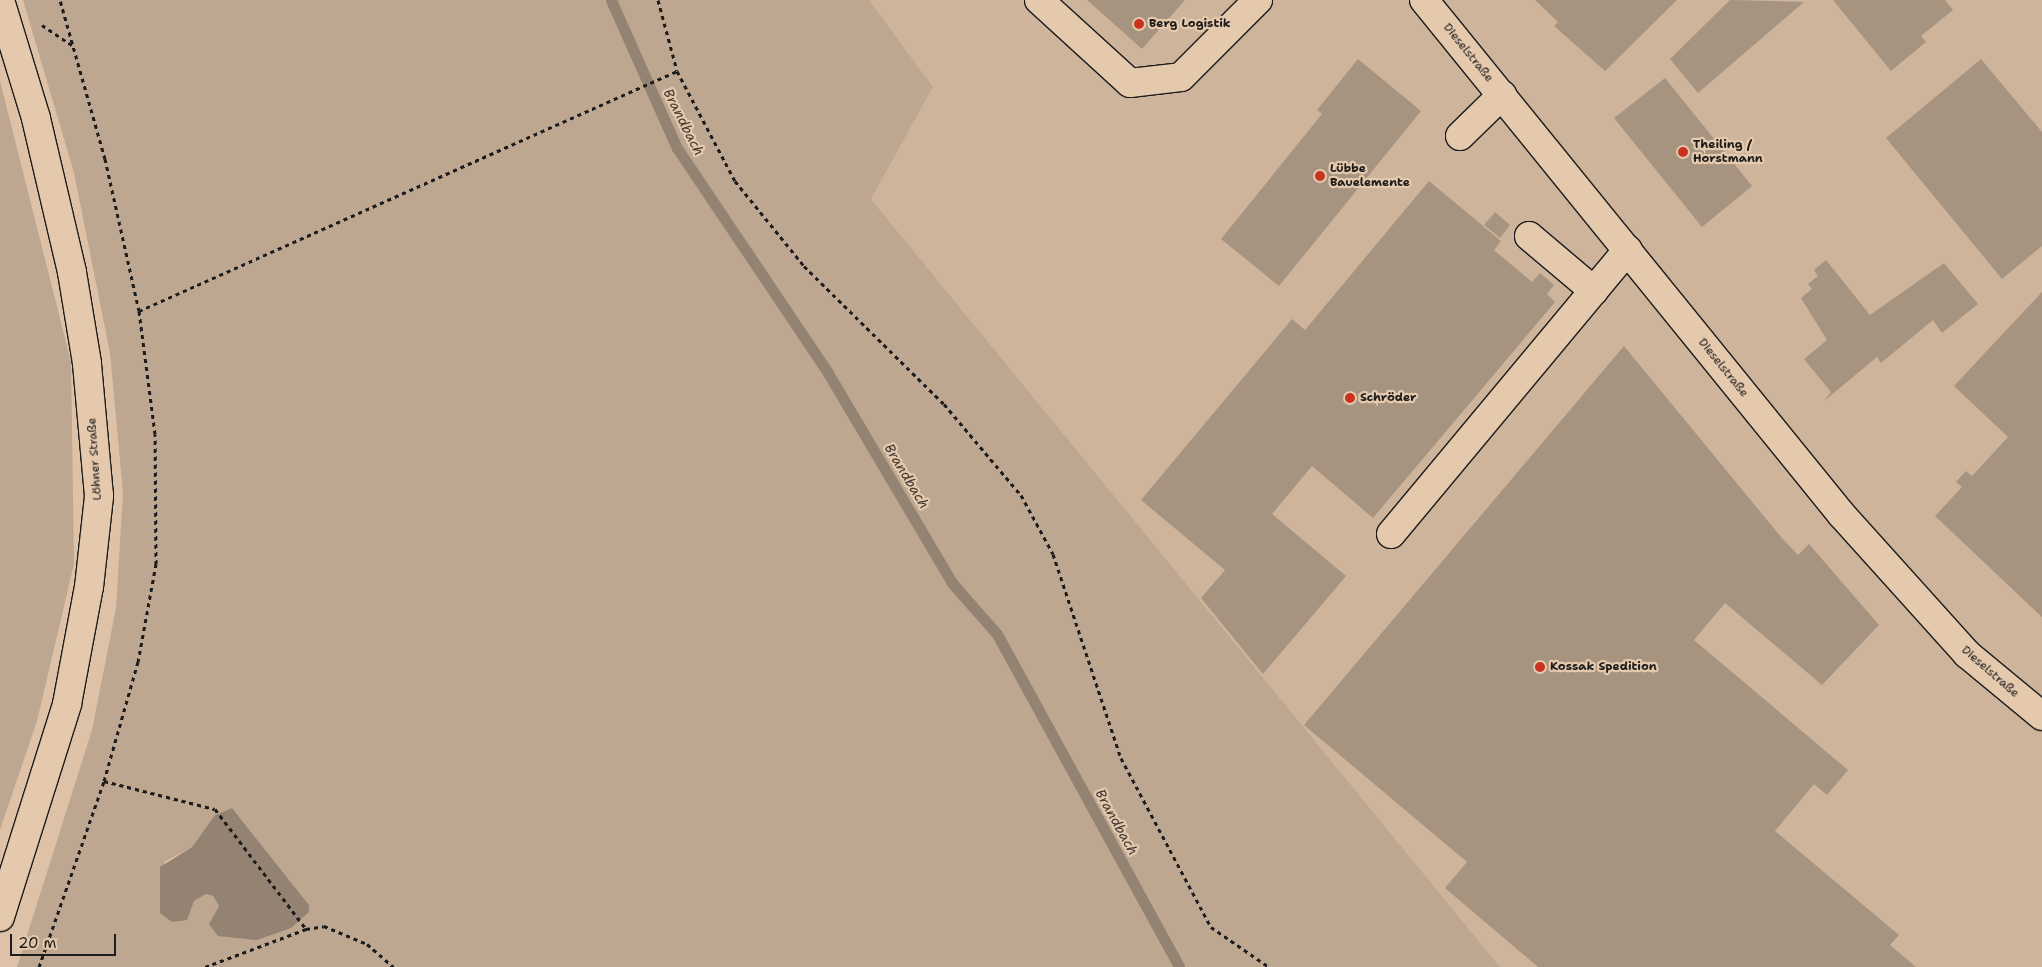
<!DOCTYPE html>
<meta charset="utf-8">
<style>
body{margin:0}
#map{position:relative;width:2042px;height:967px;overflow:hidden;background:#ddc2a7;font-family:"Shantell Sans",sans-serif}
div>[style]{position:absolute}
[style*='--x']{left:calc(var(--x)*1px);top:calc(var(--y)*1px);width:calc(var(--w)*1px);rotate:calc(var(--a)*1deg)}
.built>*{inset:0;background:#cdb49b}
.green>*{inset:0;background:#bda790}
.water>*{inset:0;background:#948272}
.stream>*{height:11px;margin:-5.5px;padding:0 5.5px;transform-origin:5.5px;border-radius:5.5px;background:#948272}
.building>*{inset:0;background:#a79480}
.path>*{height:3px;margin-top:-1.5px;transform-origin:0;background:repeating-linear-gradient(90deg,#1c1c1c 0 4px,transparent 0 8px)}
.roads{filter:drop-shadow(1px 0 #1c1c1c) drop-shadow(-1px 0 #1c1c1c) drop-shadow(0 1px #1c1c1c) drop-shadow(0 -1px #1c1c1c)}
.minor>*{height:28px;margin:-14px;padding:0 14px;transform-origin:14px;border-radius:14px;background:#e5c9ad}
.major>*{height:28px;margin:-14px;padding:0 14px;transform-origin:14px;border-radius:14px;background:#e5c9ad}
.dots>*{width:14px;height:14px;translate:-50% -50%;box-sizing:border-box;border:2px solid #e5c9ad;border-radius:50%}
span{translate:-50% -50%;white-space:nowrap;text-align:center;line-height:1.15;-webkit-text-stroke:4.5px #e5c9ad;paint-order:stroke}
.poi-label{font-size:12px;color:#1c1c1c;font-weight:700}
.left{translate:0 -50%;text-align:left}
.street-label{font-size:12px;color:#1c1c1c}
.water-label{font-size:14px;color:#403b36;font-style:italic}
.scale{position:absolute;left:10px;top:934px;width:106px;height:22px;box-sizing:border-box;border:2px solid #1c1c1c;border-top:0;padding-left:6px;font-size:15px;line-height:18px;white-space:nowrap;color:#1c1c1c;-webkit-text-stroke:4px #e5c9ad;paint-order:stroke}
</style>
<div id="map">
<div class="built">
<div style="clip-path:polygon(869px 0,2042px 0,2042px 967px,1500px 967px,871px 199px,933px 87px)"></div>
</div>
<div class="green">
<div style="clip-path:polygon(evenodd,23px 0,869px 0,933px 87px,871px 199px,1500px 967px,17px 967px,92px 730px,116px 608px,123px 493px,110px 353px,74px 173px,23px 0,232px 808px,309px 905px,309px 912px,216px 914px,219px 906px,213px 896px,206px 894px,194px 901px,164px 862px,192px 847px,215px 815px,232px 808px)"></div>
<div style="clip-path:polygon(0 81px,71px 362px,74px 564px,37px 721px,0 830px)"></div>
</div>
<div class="water">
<div style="clip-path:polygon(232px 808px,309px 905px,309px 912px,291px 928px,257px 940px,218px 936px,209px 924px,219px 906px,213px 896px,206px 894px,194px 901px,187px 920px,172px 922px,160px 913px,160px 867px,192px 847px,215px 815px)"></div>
</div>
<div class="stream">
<div style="--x:611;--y:0;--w:162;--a:66"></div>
<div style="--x:677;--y:148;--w:271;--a:56.1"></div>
<div style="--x:828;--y:373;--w:245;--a:59.4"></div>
<div style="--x:953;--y:584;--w:67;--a:48.7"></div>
<div style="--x:997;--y:634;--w:379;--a:61.3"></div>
</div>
<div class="building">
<div style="clip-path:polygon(1087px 0,1185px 0,1142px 49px)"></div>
<div style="clip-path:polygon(1535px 0,1677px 0,1605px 71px,1554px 26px,1558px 22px)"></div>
<div style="clip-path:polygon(1730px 0,1804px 2px,1698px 93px,1670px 59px)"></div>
<div style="clip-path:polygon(1833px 0,1945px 0,1953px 10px,1921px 36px,1926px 42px,1891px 71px)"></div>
<div style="clip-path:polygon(1358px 59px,1421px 111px,1279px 286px,1221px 239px,1322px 114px,1317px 110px)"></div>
<div style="clip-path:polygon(1981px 59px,2042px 132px,2042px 246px,2002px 279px,1886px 138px)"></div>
<div style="clip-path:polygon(1665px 78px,1752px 186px,1702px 227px,1614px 118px)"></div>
<div style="clip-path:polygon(1429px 181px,1501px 241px,1494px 250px,1532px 282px,1540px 273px,1554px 285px,1547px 294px,1555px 302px,1373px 518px,1312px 466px,1272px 514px,1346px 576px,1263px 674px,1201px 598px,1225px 570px,1141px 500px,1292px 319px,1305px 330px)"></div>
<div style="clip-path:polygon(1495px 212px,1510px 225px,1500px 238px,1484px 225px)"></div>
<div style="clip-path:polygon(1826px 260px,1870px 315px,1944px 263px,1978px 304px,1942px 333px,1933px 320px,1881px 363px,1877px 357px,1824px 401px,1831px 392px,1804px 359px,1827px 340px,1801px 298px,1812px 289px,1808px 284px,1818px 276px,1814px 270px)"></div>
<div style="clip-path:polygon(2042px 292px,2042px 617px,1935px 516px,1962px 487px,1956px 482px,1966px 471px,1972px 476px,2008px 437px,1954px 386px)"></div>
<div style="clip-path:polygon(1624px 346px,1781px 537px,1798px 555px,1809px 544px,1879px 625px,1822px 685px,1725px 603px,1694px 640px,1848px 770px,1827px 795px,1814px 784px,1775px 831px,1899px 935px,1890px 945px,1916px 967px,1538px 967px,1445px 888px,1467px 862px,1304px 725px)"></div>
</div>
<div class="path">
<div style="--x:658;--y:0;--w:73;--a:75"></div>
<div style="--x:677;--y:71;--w:124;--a:62.2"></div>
<div style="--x:735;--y:181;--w:109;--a:50.9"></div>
<div style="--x:804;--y:266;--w:197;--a:44.6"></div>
<div style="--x:944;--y:404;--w:119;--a:49.8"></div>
<div style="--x:1021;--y:495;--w:67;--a:61.5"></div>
<div style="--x:1053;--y:554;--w:215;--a:71.6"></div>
<div style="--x:1121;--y:758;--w:191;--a:62"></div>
<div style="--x:1211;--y:927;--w:70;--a:34.6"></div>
<div style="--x:42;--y:25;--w:36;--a:34"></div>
<div style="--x:139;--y:311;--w:589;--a:-24.04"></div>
<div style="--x:104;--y:781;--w:114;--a:14.2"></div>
<div style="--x:215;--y:809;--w:151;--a:52.8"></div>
<div style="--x:39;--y:967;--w:197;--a:-70.7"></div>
<div style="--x:104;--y:781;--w:124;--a:-74.1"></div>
<div style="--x:138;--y:662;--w:100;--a:-79.6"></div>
<div style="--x:156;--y:564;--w:130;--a:-90.4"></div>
<div style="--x:155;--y:434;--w:124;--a:-97.4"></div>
<div style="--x:139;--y:311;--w:156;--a:-102.6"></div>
<div style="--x:105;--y:159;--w:165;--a:-105.8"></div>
<div style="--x:205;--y:967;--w:108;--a:-20.6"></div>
<div style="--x:306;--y:929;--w:18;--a:-9"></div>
<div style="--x:324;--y:926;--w:47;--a:22.7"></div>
<div style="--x:367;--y:944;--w:35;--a:41"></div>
</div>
<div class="roads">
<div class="minor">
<div style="--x:1039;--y:0;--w:123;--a:42.4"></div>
<div style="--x:1130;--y:83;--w:51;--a:-6.7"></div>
<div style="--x:1181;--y:77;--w:109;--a:-45"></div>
<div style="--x:1424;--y:0;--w:663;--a:50.94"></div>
<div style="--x:1842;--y:515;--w:187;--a:48"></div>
<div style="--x:1967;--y:654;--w:97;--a:39.6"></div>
<div style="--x:1460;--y:136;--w:59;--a:-44.3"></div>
<div style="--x:1529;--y:236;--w:85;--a:40.2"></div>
<div style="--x:1391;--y:534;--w:370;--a:-50.2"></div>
</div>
<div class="major">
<div style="--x:0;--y:917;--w:223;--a:-72.5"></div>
<div style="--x:67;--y:704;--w:119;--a:-79.4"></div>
<div style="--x:89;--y:587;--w:92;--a:-83.7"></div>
<div style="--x:99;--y:496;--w:134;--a:-95.2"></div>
<div style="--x:87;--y:363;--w:92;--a:-99.4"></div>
<div style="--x:72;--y:272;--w:158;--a:-103.2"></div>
<div style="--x:36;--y:118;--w:123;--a:-107"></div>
</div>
</div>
<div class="dots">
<div style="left:1139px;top:24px;background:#c8321e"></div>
<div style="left:1683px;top:152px;background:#c8321e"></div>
<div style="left:1320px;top:176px;background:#c8321e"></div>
<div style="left:1350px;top:398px;background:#c8321e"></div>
<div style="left:1540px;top:667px;background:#c8321e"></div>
</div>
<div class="poi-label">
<span class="left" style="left:1149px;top:24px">Berg Logistik</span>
<span class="left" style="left:1693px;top:152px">Theiling /<br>Horstmann</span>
<span class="left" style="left:1330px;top:176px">Lübbe<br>Bauelemente</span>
<span class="left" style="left:1360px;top:398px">Schröder</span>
<span class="left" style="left:1550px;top:667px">Kossak Spedition</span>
</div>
<div class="street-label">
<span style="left:1468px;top:53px;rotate:51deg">Dieselstraße</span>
<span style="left:1723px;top:368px;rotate:51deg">Dieselstraße</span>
<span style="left:95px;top:459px;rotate:-94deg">Löhner Straße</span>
<span style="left:1990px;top:672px;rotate:41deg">Dieselstraße</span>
</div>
<div class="water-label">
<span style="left:684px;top:122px;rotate:63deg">Brandbach</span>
<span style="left:907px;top:476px;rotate:59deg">Brandbach</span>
<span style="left:1117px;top:822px;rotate:61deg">Brandbach</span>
</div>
<div class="scale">20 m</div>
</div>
